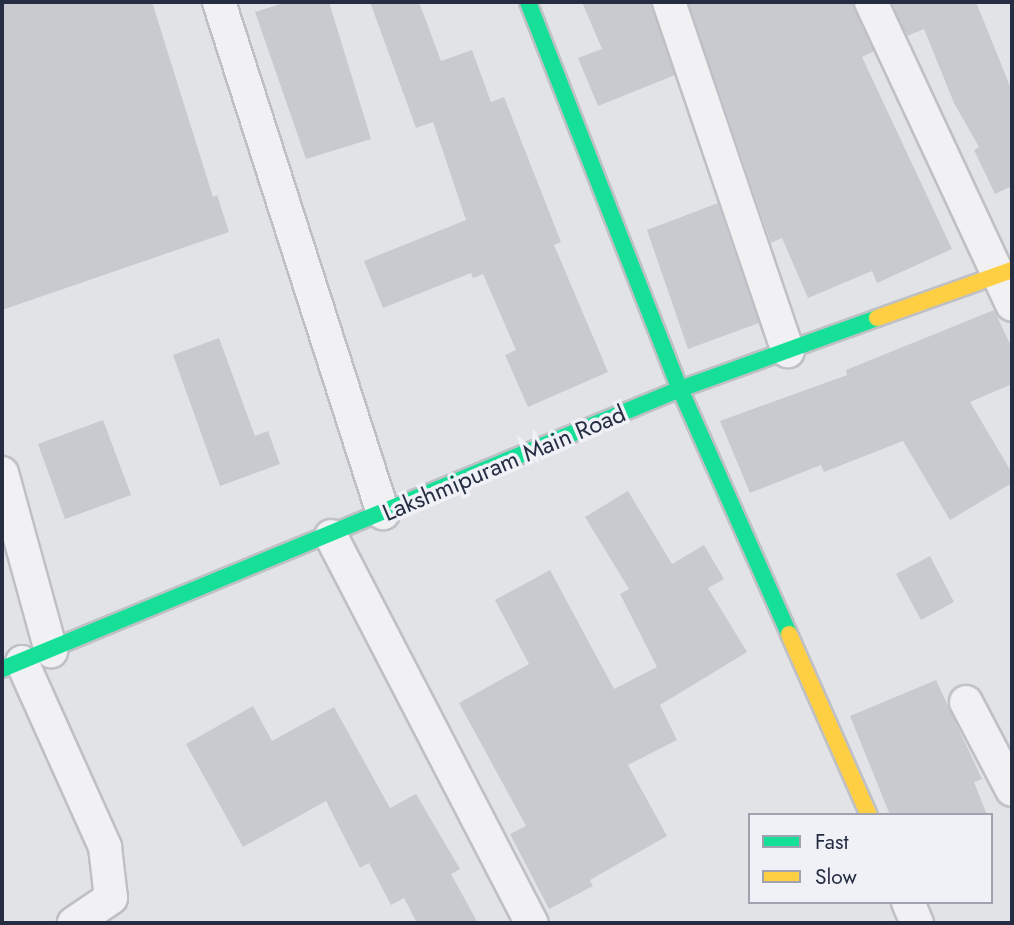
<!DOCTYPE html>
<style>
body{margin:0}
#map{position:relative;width:1014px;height:925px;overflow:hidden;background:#e2e3e7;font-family:Jost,sans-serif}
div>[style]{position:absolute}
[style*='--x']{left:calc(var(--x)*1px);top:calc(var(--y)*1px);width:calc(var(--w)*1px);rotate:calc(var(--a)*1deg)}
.building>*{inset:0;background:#c9cacf}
.roads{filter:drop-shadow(2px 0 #bfc0c5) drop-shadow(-2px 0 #bfc0c5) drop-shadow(0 2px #bfc0c5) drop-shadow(0 -2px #bfc0c5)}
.street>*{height:32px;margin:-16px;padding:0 16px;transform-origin:16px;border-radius:16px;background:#f1f1f4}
.fast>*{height:16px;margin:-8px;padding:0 8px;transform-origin:8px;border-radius:8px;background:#16e098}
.slow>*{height:16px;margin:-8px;padding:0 8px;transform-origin:8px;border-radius:8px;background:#ffcf43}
span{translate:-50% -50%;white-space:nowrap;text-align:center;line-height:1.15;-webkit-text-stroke:7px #eff1f7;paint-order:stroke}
.street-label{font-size:24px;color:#262d43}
.frame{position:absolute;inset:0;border:4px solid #262d43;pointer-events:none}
.legend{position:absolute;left:748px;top:813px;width:245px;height:91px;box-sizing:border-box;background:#eff1f7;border:2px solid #9fa3af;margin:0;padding:9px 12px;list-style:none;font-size:21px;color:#262d43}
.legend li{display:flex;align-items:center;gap:14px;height:35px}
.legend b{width:35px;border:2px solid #9fa3af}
</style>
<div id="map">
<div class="building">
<div style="clip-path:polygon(2px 2px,152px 2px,213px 197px,217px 195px,229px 232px,2px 310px)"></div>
<div style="clip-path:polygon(287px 2px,329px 2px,371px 139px,306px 159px,255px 12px)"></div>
<div style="clip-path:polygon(370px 2px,419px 2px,441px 61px,472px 50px,491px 102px,504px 97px,561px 242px,554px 245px,608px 372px,528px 407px,505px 355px,516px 350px,483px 274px,473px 278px,471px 273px,383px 308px,364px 261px,466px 220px,433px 122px,416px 128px)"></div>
<div style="clip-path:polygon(582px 2px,651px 2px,675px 75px,598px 106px,578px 58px,602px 49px)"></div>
<div style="clip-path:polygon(688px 2px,853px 2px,874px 51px,862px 57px,952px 249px,877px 283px,872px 271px,808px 298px,782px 238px,771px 243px)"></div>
<div style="clip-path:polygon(891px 2px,976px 2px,1012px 91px,1012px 186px,995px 194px,974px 150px,979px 147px,954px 103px,924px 29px,907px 36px)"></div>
<div style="clip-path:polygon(718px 203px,759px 323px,688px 349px,647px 230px)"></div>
<div style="clip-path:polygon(994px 310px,1012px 348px,1012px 384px,970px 402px,1012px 473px,1012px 483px,950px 520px,903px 441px,824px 472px,821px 465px,750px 493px,720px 421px,847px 375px,846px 370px)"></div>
<div style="clip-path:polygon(219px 338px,255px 436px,268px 431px,280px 464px,220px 486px,173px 355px)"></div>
<div style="clip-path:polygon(103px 420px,131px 495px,65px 519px,38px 444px)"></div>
<div style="clip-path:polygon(628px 491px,672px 564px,704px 545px,724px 579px,708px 588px,747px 652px,660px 705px,677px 740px,628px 765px,667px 836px,590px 880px,593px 886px,549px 909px,510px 834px,526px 826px,459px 703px,529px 664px,495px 600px,550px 570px,614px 689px,657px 667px,620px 594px,629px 589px,585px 517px)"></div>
<div style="clip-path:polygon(930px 556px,954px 602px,921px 620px,896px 574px)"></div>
<div style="clip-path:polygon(936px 680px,982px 779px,974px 782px,987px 815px,890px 815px,850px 716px)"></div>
<div style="clip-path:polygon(253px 706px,272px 741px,334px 707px,390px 808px,416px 794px,460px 869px,451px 874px,478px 923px,417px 923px,404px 898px,391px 905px,369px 863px,360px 868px,326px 801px,243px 847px,186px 744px)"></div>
</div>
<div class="roads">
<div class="street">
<div style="--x:219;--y:2;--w:537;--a:72.21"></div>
<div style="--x:669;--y:2;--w:369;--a:71.2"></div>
<div style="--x:871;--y:2;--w:334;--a:65"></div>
<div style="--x:2;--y:473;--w:185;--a:74.6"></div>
<div style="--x:331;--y:536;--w:436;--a:62.6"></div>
<div style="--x:22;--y:662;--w:203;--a:65.8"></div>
<div style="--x:105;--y:847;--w:51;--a:83.3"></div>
<div style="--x:111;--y:898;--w:45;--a:146"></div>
<div style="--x:966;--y:702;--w:99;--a:62.4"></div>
<div style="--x:908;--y:902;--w:23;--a:67"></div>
</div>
<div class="fast">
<div style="--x:528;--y:2;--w:416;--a:68.6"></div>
<div style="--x:680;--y:389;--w:268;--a:66"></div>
<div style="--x:2;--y:669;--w:734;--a:-22.44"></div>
<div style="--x:680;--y:389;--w:209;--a:-19.8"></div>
</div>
<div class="slow">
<div style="--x:877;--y:318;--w:143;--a:-19.6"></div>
<div style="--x:789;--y:634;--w:198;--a:66.2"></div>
</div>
</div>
<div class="street-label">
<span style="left:504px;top:463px;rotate:-23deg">Lakshmipuram Main Road</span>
</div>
<div class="frame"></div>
<ul class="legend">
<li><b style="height:9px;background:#16e098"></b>Fast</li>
<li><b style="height:9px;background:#ffcf43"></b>Slow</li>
</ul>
</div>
